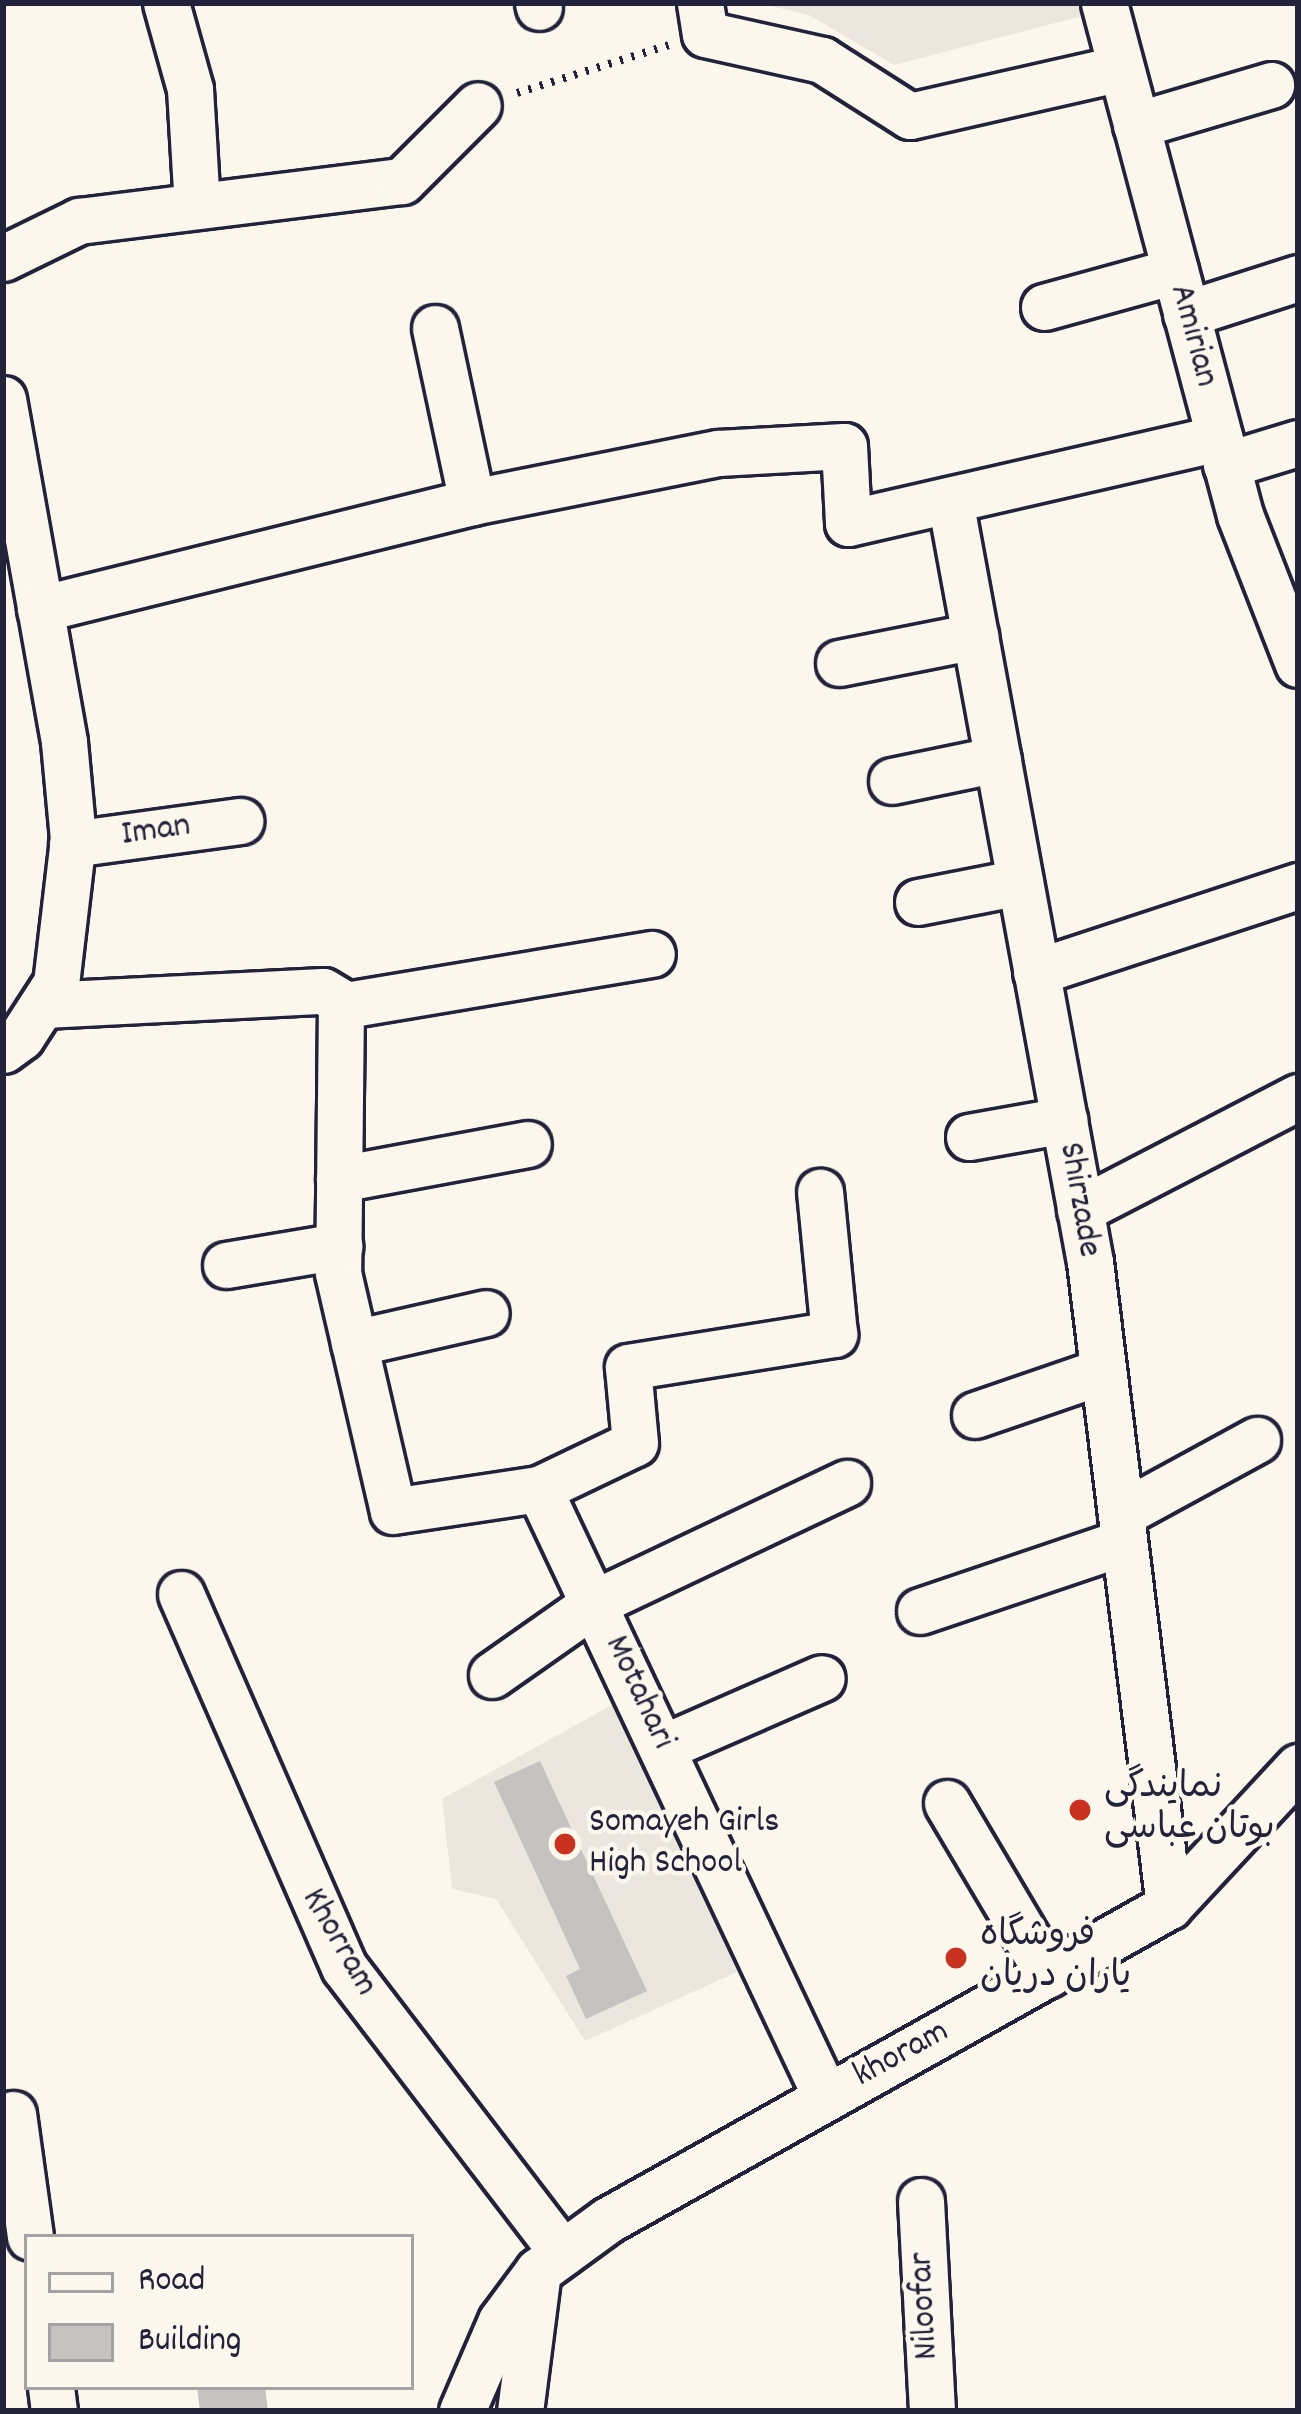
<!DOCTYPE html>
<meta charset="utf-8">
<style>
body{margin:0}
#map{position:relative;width:1301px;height:2414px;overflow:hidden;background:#fbf7ec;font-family:Dekko,"Playpen Sans Arabic",sans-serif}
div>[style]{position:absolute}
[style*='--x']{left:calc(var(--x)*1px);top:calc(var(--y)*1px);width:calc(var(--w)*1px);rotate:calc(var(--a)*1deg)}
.built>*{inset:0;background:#ebe7df}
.building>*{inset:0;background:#c6c2c0}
.path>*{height:8px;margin-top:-4px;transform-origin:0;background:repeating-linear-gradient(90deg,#22223b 0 3px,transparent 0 12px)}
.roads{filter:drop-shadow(3px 0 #22223b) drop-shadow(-3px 0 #22223b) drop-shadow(0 3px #22223b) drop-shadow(0 -3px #22223b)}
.minor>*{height:45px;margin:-22.5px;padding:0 22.5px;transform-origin:22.5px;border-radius:22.5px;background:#fbf7ec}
.dots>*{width:33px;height:33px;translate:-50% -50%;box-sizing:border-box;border:6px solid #fbf7ec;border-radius:50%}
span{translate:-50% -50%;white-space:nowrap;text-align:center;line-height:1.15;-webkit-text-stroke:9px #fbf7ec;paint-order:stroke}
.street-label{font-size:36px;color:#22223b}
.poi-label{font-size:36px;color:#22223b}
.left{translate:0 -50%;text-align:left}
.frame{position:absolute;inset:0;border:6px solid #22223b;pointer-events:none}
.legend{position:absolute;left:24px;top:2234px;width:390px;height:156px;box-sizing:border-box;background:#fbf7ec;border:3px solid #a4a2a5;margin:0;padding:15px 21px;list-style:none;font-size:36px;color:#22223b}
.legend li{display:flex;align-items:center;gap:24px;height:60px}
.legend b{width:60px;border:3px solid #a4a2a5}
</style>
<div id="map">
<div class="built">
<div style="clip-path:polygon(759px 3px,1083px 3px,1086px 15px,894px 65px,809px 15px)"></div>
<div style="clip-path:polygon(621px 1700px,737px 1972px,585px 2041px,496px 1899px,452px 1889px,442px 1799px)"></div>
</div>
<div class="building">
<div style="clip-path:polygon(540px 1761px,647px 1991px,586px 2019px,566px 1976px,580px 1969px,494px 1782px)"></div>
<div style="clip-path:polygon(197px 2387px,265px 2387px,268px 2411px,200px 2411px)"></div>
</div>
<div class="path">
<div style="--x:517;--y:93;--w:159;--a:-17.5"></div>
</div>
<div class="roads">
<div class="minor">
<div style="--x:166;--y:3;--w:89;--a:74.4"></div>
<div style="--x:190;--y:89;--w:117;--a:86.6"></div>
<div style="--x:538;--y:3;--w:4;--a:76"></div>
<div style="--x:700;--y:3;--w:31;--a:81"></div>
<div style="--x:705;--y:34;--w:120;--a:12.5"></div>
<div style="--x:822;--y:60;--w:104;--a:32.5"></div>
<div style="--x:910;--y:116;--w:216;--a:-12.8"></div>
<div style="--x:1104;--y:3;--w:530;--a:75.12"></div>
<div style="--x:1240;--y:515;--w:160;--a:68.7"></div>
<div style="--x:1136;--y:125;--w:141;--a:-16.5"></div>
<div style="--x:3;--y:258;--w:85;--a:-26"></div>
<div style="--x:79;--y:221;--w:325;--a:-7.1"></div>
<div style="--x:402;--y:181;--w:107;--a:-45"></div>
<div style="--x:1044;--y:307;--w:136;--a:-15.4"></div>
<div style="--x:1186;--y:314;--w:118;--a:-17.8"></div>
<div style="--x:435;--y:328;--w:178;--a:78"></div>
<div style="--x:3;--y:399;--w:348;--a:79.9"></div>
<div style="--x:64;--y:742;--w:97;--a:84.7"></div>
<div style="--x:73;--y:839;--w:145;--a:96.7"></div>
<div style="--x:56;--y:983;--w:64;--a:122.9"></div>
<div style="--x:21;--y:1037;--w:22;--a:144"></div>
<div style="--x:1226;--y:465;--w:75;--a:-17"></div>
<div style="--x:950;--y:500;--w:775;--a:79.59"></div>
<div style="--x:1090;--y:1262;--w:649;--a:83.01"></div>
<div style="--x:40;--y:609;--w:445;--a:-13.9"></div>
<div style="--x:472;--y:502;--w:251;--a:-11.3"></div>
<div style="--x:718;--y:453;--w:126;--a:-3.2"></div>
<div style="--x:844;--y:446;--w:77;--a:87"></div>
<div style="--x:848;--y:523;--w:381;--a:-12.9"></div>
<div style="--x:839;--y:663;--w:139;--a:-11.2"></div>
<div style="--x:892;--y:781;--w:108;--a:-11.7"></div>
<div style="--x:72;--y:844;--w:170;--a:-7.8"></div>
<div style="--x:918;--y:902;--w:104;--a:-11.1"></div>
<div style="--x:1036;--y:972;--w:276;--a:-18.2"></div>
<div style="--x:341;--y:1003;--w:270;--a:90.6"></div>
<div style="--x:338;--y:1273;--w:244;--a:77"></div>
<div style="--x:393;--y:1511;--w:148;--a:-8.6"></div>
<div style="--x:539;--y:1489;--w:672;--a:64.73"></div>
<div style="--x:44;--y:1005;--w:279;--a:-2.9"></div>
<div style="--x:323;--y:991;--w:27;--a:31"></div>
<div style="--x:346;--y:1005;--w:310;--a:-9.5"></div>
<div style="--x:969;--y:1137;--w:97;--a:-10.1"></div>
<div style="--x:339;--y:1179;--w:192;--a:-10.5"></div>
<div style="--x:1080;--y:1210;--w:246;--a:-27.4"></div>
<div style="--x:226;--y:1265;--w:115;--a:-9.5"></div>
<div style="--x:354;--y:1343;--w:135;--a:-12.8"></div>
<div style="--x:975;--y:1415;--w:135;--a:-19"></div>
<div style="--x:539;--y:1489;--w:106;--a:-25.6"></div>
<div style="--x:635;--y:1443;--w:76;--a:-95.3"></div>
<div style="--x:628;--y:1367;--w:209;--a:-9.1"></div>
<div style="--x:834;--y:1334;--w:143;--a:-95.6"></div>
<div style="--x:1121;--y:1514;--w:155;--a:-28.6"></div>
<div style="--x:181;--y:1594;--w:407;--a:66.4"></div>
<div style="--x:344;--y:1967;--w:360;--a:52.6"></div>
<div style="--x:920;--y:1611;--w:215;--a:-18.7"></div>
<div style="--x:492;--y:1675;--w:127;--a:-35.1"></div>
<div style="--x:596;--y:1602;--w:278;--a:-25.4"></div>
<div style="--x:664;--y:1747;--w:172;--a:-23.6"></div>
<div style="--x:947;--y:1803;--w:199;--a:59.4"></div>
<div style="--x:13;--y:2114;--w:124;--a:82.1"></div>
<div style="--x:921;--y:2201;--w:210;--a:87"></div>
<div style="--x:538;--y:2271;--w:87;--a:-36.1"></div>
<div style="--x:608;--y:2220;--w:643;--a:-29.24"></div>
<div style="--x:1169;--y:1906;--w:190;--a:-47.1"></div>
<div style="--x:51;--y:2387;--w:24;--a:83"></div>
<div style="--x:462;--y:2411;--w:98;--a:-66.6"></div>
<div style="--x:501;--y:2321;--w:62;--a:-53.5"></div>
<div style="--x:538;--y:2271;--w:141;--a:97.3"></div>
</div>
</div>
<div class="dots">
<div style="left:1080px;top:1810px;background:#c8321e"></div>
<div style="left:565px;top:1844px;background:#c8321e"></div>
<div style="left:956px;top:1958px;background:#c8321e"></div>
</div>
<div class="street-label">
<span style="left:1192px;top:336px;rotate:75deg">Amirian</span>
<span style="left:156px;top:832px;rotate:-8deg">Iman</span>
<span style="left:1078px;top:1200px;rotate:80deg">Shirzade</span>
<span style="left:638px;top:1693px;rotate:65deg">Motahari</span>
<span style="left:338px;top:1943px;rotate:60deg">Khorram</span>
<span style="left:902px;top:2055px;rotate:-29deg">khoram</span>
<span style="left:926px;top:2306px;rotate:-93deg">Niloofar</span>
</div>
<div class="poi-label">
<span class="left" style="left:1104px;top:1810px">نمایندگی<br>بوتان عباسی</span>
<span class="left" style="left:589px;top:1844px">Somayeh Girls<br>High School</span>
<span class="left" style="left:980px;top:1958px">فروشگاه<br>یاران دریان</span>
</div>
<div class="frame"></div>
<ul class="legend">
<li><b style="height:15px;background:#fbf7ec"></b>Road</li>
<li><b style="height:33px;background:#c6c2c0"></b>Building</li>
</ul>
</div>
